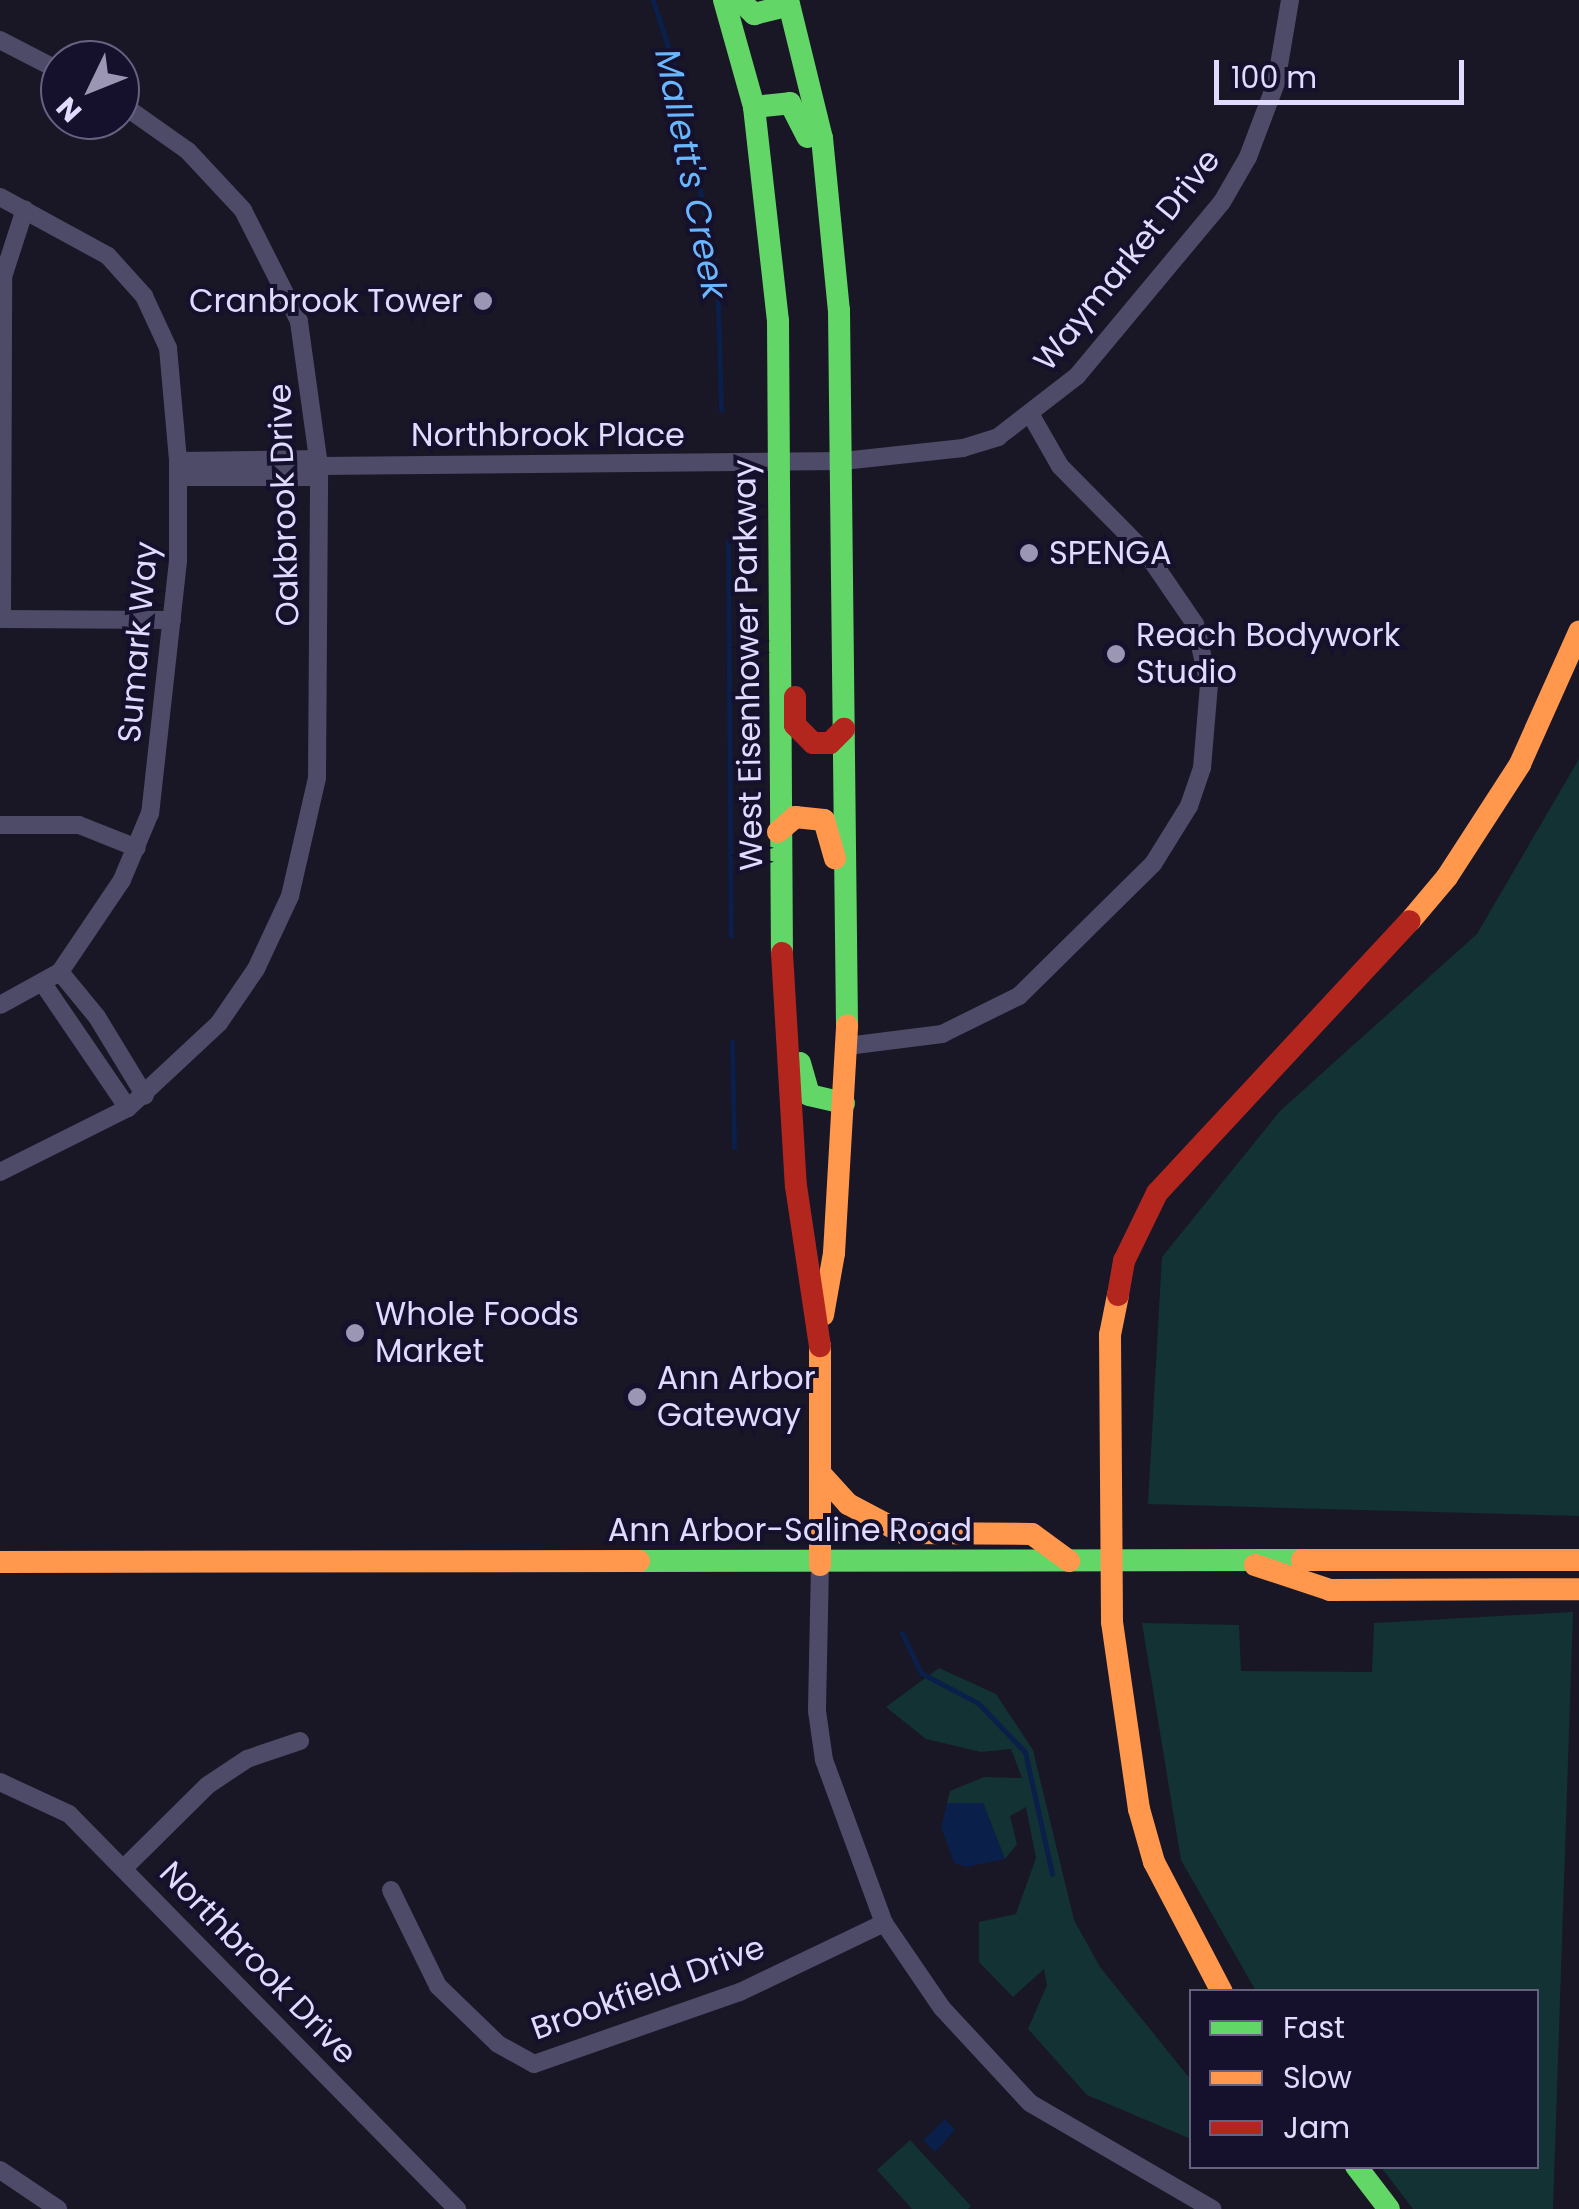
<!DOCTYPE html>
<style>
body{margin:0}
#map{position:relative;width:1579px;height:2209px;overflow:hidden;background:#191626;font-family:Poppins,sans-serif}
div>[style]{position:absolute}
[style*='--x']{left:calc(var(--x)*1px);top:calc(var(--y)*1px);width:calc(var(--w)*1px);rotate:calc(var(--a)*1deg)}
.green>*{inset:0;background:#133234}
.water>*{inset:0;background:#0a1f49}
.stream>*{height:5px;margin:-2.5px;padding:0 2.5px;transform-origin:2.5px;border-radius:2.5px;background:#0a1f49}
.street>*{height:18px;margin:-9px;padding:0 9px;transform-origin:9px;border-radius:9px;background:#4d4b67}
.fast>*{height:22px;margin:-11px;padding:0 11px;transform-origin:11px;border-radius:11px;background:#63d668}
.slow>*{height:22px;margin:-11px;padding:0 11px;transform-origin:11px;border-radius:11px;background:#ff974d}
.jam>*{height:22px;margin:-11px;padding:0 11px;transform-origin:11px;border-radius:11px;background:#b3261e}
.dots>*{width:28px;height:28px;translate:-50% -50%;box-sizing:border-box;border:5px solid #15102c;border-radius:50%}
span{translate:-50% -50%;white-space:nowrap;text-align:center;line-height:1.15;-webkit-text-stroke:8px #15102c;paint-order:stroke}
.street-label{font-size:32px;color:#e0dbff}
.poi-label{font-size:32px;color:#e0dbff}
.right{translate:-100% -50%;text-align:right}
.left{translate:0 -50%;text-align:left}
.water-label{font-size:35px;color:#69b7ff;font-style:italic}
.legend{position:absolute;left:1189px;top:1989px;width:350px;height:180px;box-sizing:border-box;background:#15102c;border:2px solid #666180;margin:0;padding:12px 18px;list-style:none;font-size:30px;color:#e0dbff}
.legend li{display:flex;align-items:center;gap:20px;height:50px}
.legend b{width:50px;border:2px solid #666180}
.north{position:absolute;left:40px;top:40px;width:100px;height:100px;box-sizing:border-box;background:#15102c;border:2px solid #666180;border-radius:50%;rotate:227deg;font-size:28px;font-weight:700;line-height:40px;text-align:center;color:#e0dbff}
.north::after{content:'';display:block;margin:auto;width:35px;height:45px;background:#9a96b3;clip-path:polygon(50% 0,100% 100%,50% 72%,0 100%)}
.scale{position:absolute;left:1214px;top:60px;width:250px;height:45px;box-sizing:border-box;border:5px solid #e0dbff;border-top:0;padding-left:12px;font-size:30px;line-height:35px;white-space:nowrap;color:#e0dbff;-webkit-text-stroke:8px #15102c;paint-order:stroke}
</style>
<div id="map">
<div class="green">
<div style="clip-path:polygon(1579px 759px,1579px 1516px,1148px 1504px,1162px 1257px,1280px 1111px,1477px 934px)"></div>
<div style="clip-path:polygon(1573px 1612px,1553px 2209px,1413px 2209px,1381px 2167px,1536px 2166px,1536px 1992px,1256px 1991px,1181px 1860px,1142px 1623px,1239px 1625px,1241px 1671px,1372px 1672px,1374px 1623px)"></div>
<div style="clip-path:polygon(939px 1668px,996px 1694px,1033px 1750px,1074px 1920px,1100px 1967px,1191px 2080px,1191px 2139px,1087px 2095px,1028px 2029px,1047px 1985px,1044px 1969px,1013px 1997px,979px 1962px,979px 1922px,1016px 1914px,1036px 1858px,1026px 1807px,1010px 1816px,1017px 1844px,1005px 1859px,983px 1803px,947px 1803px,950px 1791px,984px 1777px,1022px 1778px,1011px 1749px,981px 1752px,926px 1739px,886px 1707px)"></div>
<div style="clip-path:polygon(910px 2140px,971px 2206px,968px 2209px,912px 2209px,877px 2170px)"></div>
</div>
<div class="water">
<div style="clip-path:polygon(947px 1803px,983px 1803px,1005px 1859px,966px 1867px,954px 1863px,941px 1827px)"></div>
<div style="clip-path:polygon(945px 2119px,955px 2130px,935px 2152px,923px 2140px)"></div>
</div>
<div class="stream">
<div style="--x:653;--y:0;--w:72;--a:72.3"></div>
<div style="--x:675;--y:69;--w:209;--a:78.4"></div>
<div style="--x:717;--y:274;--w:136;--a:88.3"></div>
<div style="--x:728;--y:541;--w:395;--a:89.6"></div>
<div style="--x:732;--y:1042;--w:105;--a:88.9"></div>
<div style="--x:902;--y:1633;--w:44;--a:64.6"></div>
<div style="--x:921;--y:1673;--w:64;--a:27.8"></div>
<div style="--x:978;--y:1703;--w:68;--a:46.2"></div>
<div style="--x:1025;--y:1752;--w:125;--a:77.5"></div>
</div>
<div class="street">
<div style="--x:0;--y:40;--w:68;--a:27.3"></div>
<div style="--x:0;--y:197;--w:123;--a:28.6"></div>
<div style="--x:108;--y:256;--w:54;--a:48"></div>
<div style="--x:144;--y:296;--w:57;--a:65.2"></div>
<div style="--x:168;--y:348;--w:113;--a:84.9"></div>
<div style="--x:178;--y:461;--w:100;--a:90"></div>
<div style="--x:178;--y:561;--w:254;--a:96.3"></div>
<div style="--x:150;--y:813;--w:73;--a:112.7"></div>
<div style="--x:122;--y:880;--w:111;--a:124"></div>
<div style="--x:60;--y:972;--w:68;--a:151.2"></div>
<div style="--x:178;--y:461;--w:140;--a:-0.8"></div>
<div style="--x:319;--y:466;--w:524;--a:-0.55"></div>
<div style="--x:843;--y:461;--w:121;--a:-6.2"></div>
<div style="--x:963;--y:448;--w:37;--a:-17"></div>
<div style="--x:998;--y:437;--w:100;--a:-37.7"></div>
<div style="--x:1077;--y:376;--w:226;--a:-50.2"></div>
<div style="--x:1222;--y:202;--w:52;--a:-60"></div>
<div style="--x:1248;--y:157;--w:79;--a:-69.3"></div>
<div style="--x:1276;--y:83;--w:84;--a:-80.4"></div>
<div style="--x:178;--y:477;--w:141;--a:0"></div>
<div style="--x:0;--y:619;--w:172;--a:0.3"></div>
<div style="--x:2;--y:619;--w:342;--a:-89.8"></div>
<div style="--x:3;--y:277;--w:71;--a:-72.1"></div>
<div style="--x:0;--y:825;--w:79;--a:0"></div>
<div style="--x:79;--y:825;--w:62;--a:21.6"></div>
<div style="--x:60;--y:972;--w:58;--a:50.6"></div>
<div style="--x:97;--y:1017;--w:92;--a:58.7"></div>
<div style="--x:44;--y:985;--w:149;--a:55.7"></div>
<div style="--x:847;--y:1046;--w:96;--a:-7.2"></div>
<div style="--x:942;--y:1034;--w:86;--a:-26.3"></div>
<div style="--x:1019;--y:996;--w:188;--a:-44.6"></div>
<div style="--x:1153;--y:864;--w:68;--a:-58.2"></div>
<div style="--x:1189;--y:806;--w:40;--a:-71.1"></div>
<div style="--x:1202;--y:768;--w:83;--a:-85.2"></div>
<div style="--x:1209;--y:685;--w:63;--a:-102.9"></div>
<div style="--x:1195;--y:624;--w:85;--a:-124.4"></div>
<div style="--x:1147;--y:554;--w:124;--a:-134.7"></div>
<div style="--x:1060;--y:466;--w:56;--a:-119.7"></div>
<div style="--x:0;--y:1172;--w:143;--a:-26.6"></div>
<div style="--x:128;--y:1108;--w:125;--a:-43"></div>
<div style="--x:219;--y:1023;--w:65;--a:-55.6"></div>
<div style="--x:256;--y:969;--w:81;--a:-65"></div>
<div style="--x:290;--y:896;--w:121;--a:-77.1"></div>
<div style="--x:317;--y:778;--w:312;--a:-89.6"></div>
<div style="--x:319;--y:466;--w:146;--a:-97.9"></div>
<div style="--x:299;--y:321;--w:124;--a:-116.8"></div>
<div style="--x:243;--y:210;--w:81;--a:-133"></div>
<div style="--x:188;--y:151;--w:83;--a:-144.8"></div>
<div style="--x:820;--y:1565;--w:146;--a:91.2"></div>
<div style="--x:817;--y:1711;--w:49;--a:81.9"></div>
<div style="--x:824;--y:1760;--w:174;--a:69.8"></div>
<div style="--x:884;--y:1923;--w:103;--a:55.7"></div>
<div style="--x:942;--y:2008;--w:129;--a:47.2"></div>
<div style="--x:1030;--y:2103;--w:211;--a:30.2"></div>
<div style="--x:0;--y:1782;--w:76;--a:24.9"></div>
<div style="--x:69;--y:1814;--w:554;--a:45.51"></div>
<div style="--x:124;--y:1868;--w:118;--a:-44.7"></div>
<div style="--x:208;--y:1785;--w:47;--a:-33.7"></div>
<div style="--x:247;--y:1759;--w:56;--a:-18.8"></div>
<div style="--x:391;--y:1890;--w:107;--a:63.9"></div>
<div style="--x:438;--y:1986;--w:83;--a:44"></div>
<div style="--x:498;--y:2044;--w:41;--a:29.1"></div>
<div style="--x:534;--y:2064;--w:218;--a:-19.3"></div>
<div style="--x:740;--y:1992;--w:160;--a:-25.6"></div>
<div style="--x:0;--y:2170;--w:70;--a:33.9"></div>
</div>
<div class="fast">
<div style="--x:724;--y:0;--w:111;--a:74.3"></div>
<div style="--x:754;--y:107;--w:215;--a:83.6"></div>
<div style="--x:778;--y:321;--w:632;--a:89.64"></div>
<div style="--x:739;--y:0;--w:21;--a:43"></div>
<div style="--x:754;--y:14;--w:36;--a:-14"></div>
<div style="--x:788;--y:0;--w:142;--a:76.2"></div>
<div style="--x:822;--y:138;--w:173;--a:84.4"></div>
<div style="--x:839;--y:310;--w:715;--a:89.36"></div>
<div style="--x:754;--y:107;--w:36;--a:-6"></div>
<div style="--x:790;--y:103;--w:38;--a:63"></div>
<div style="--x:800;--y:1063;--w:33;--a:74"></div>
<div style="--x:809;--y:1095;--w:36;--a:13"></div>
<div style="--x:639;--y:1561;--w:663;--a:-0.09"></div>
<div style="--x:1356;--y:2166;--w:54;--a:52.5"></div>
</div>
<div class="slow">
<div style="--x:778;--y:832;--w:23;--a:-41"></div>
<div style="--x:795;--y:817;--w:29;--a:6"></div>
<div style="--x:824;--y:820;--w:40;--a:74"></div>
<div style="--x:1410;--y:921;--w:57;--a:-49.9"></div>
<div style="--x:1447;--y:877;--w:135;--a:-57.1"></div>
<div style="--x:1520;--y:764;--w:145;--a:-65.9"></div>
<div style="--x:1118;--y:1295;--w:41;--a:101.3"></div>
<div style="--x:1110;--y:1335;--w:287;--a:89.6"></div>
<div style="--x:1112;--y:1622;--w:189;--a:81.8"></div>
<div style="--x:1139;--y:1809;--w:55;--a:74.2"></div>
<div style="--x:1154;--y:1862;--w:147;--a:62.4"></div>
<div style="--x:823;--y:1315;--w:63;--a:-79.9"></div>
<div style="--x:834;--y:1253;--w:228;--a:-86.7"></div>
<div style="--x:820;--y:1346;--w:219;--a:90"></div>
<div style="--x:820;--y:1473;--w:42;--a:47.9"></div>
<div style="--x:848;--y:1504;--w:62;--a:27.8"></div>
<div style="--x:903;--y:1533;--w:129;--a:0.4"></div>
<div style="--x:1032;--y:1534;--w:46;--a:36.1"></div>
<div style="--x:1302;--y:1560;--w:277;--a:0"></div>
<div style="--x:0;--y:1562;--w:639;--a:-0.09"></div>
<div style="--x:1255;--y:1565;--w:79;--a:18.4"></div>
<div style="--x:1330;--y:1590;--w:249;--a:-0.2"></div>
</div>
<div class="jam">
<div style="--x:795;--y:697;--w:28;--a:90"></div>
<div style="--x:795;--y:725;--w:25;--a:45"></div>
<div style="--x:813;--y:743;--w:17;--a:0"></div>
<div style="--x:830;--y:743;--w:20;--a:-45"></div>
<div style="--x:782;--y:953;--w:233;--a:86.6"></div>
<div style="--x:796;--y:1186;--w:162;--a:81.5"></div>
<div style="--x:1118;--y:1295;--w:35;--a:-80"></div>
<div style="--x:1124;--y:1261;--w:76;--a:-64.1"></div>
<div style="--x:1157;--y:1193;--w:371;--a:-47.1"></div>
</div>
<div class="dots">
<div style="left:483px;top:301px;background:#9a96b3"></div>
<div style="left:1029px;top:553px;background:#9a96b3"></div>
<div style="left:1116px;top:654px;background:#9a96b3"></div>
<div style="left:355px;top:1333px;background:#9a96b3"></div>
<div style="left:637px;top:1397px;background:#9a96b3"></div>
</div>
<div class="street-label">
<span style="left:1127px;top:260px;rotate:-51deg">Waymarket Drive</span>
<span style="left:548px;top:435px">Northbrook Place</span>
<span style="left:284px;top:505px;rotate:-92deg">Oakbrook Drive</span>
<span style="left:138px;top:642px;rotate:-85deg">Sumark Way</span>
<span style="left:748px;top:665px;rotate:-91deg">West Eisenhower Parkway</span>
<span style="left:790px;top:1530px">Ann Arbor-Saline Road</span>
<span style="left:258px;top:1963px;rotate:46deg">Northbrook Drive</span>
<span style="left:648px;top:1988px;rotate:-20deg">Brookfield Drive</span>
</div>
<div class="poi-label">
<span class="right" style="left:463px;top:301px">Cranbrook Tower</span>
<span class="left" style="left:1049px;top:553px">SPENGA</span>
<span class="left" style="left:1136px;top:654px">Reach Bodywork<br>Studio</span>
<span class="left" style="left:375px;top:1333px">Whole Foods<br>Market</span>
<span class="left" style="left:657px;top:1397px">Ann Arbor<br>Gateway</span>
</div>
<div class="water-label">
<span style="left:691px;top:174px;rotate:79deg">Mallett's Creek</span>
</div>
<ul class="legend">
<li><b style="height:12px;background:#63d668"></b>Fast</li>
<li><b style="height:12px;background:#ff974d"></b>Slow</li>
<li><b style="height:12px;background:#b3261e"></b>Jam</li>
</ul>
<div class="north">N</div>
<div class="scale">100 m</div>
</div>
